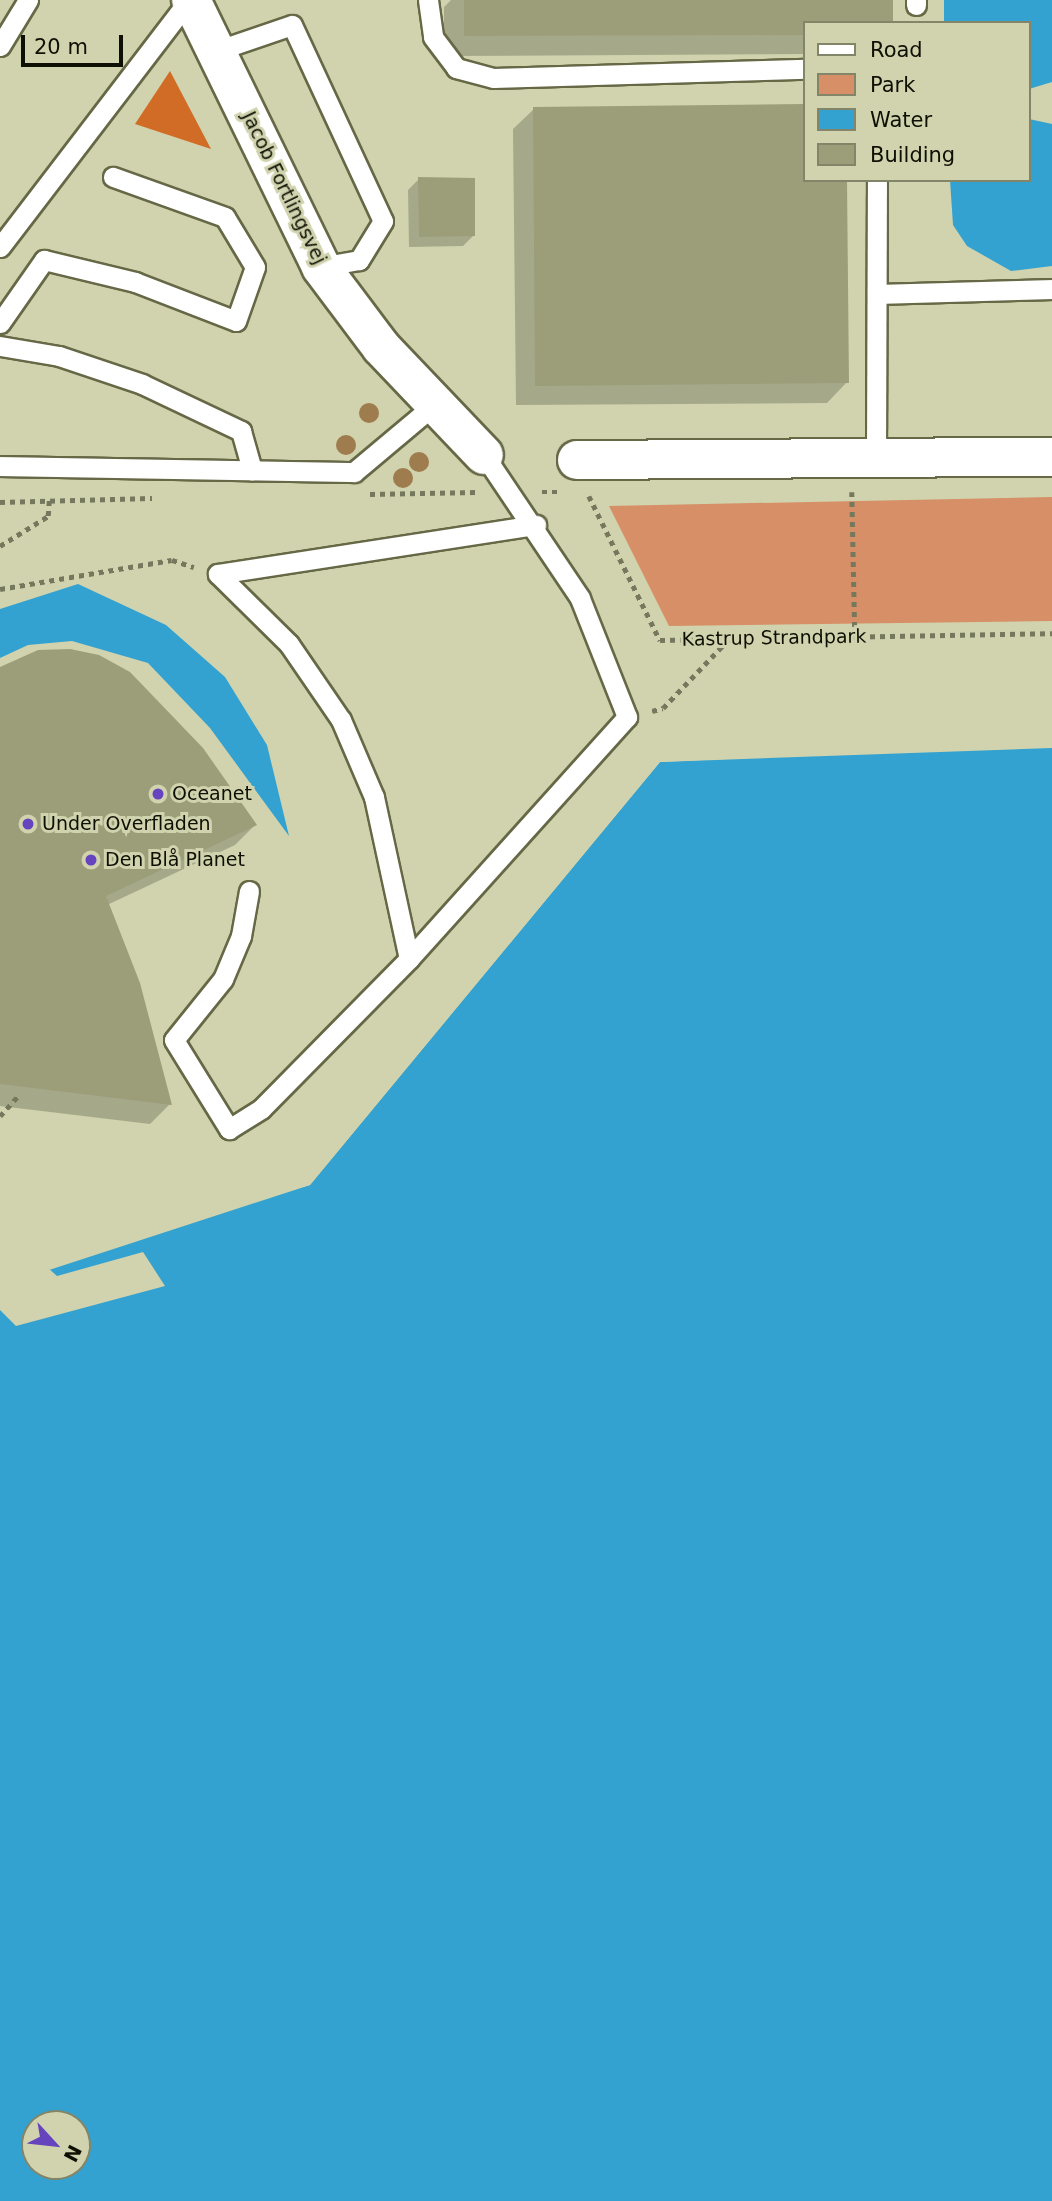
<!DOCTYPE html>
<meta charset="utf-8">
<style>
body{margin:0}
#map{position:relative;width:1052px;height:2201px;overflow:hidden;background:#d0d3ad;font-family:"DejaVu Sans",sans-serif}
div>[style]{position:absolute}
[style*='--x']{left:calc(var(--x)*1px);top:calc(var(--y)*1px);width:calc(var(--w)*1px);rotate:calc(var(--a)*1deg)}
.green>*{inset:0;background:#d68f66}
.forest>*{inset:0;background:#d06c26}
.water>*{inset:0;background:#33a2d1}
.pier>*{inset:0;background:#d0d3ad}
.shadow>*{inset:0;background:#0003}
.building>*{inset:0;background:#9b9e79}
.path>*{height:4.5px;margin-top:-2.25px;transform-origin:0;background:repeating-linear-gradient(90deg,#76785e 0 5px,transparent 0 10px)}
.roads{filter:drop-shadow(2px 0 #666846) drop-shadow(-2px 0 #666846) drop-shadow(0 2px #666846) drop-shadow(0 -2px #666846)}
.service>*{height:19px;margin:-9.5px;padding:0 9.5px;transform-origin:9.5px;border-radius:9.5px;background:#fff}
.minor>*{height:38px;margin:-19px;padding:0 19px;transform-origin:19px;border-radius:19px;background:#fff}
.trees>*{width:20px;height:20px;margin:-10px;border-radius:50%;background:#9e7c4e}
.dots>*{width:19px;height:19px;translate:-50% -50%;box-sizing:border-box;border:4px solid #d0d3ad;border-radius:50%}
span{translate:-50% -50%;white-space:nowrap;text-align:center;line-height:1.15;-webkit-text-stroke:6px #d0d3ad;paint-order:stroke}
.street-label{font-size:19px;color:#0f1004}
.poi-label{font-size:19px;color:#0f1004}
.left{translate:0 -50%;text-align:left}
.legend{position:absolute;left:803px;top:21px;width:228px;height:161px;box-sizing:border-box;background:#d0d3ad;border:2px solid #838569;margin:0;padding:9px 12px;list-style:none;font-size:21px;color:#0f1004}
.legend li{display:flex;align-items:center;gap:14px;height:35px}
.legend b{width:35px;border:2px solid #838569}
.north{position:absolute;left:21px;top:2110px;width:70px;height:70px;box-sizing:border-box;background:#d0d3ad;border:2px solid #838569;border-radius:50%;rotate:117deg;font-size:19px;font-weight:700;line-height:28px;text-align:center;color:#0f1004}
.north::after{content:'';display:block;margin:auto;width:24px;height:32px;background:#6544bd;clip-path:polygon(50% 0,100% 100%,50% 72%,0 100%)}
.scale{position:absolute;left:21px;top:35px;width:102px;height:32px;box-sizing:border-box;border:4px solid #0f1004;border-top:0;padding-left:9px;font-size:21px;line-height:24px;white-space:nowrap;color:#0f1004;-webkit-text-stroke:5px #d0d3ad;paint-order:stroke}
</style>
<div id="map">
<div class="green">
<div style="clip-path:polygon(1052px 497px,1052px 621px,669px 626px,609px 506px)"></div>
</div>
<div class="forest">
<div style="clip-path:polygon(170px 71px,211px 149px,135px 124px)"></div>
</div>
<div class="water">
<div style="clip-path:polygon(944px 0,1052px 0,1052px 82px,1029px 89px,1029px 23px,944px 23px)"></div>
<div style="clip-path:polygon(1029px 119px,1052px 124px,1052px 266px,1011px 271px,967px 246px,953px 225px,950px 180px,1029px 180px)"></div>
<div style="clip-path:polygon(78px 584px,166px 625px,225px 677px,267px 745px,289px 836px,210px 728px,148px 663px,72px 641px,28px 645px,0 658px,0 609px)"></div>
<div style="clip-path:polygon(evenodd,1052px 744px,1052px 2201px,0 2201px,0 1286px,310px 1185px,660px 762px,1052px 744px,35px 2124px,77px 2124px,77px 2166px,35px 2166px,35px 2124px)"></div>
</div>
<div class="pier">
<div style="clip-path:polygon(1052px 741px,1052px 748px,660px 762px,310px 1185px,87px 1251px,308px 1182px,658px 759px,809px 744px)"></div>
<div style="clip-path:polygon(143px 1252px,165px 1286px,16px 1326px,0 1310px,0 1282px,47px 1267px,57px 1276px)"></div>
</div>
<div class="shadow">
<div style="clip-path:polygon(451px 0,891px 0,805px 23px,805px 54px,444px 56px,444px 7px)"></div>
<div style="clip-path:polygon(805px 106px,805px 180px,847px 382px,827px 403px,516px 405px,513px 129px,534px 109px)"></div>
<div style="clip-path:polygon(419px 179px,474px 235px,463px 246px,409px 247px,408px 190px)"></div>
<div style="clip-path:polygon(0 669px,255px 825px,235px 845px,107px 905px,170px 1104px,150px 1124px,0 1106px)"></div>
</div>
<div class="building">
<div style="clip-path:polygon(464px 0,893px 0,893px 23px,805px 23px,805px 35px,464px 36px)"></div>
<div style="clip-path:polygon(805px 104px,805px 180px,847px 180px,849px 383px,535px 386px,533px 107px)"></div>
<div style="clip-path:polygon(418px 177px,475px 178px,475px 236px,419px 237px)"></div>
<div style="clip-path:polygon(70px 649px,99px 655px,130px 672px,203px 748px,257px 825px,106px 896px,140px 983px,172px 1105px,0 1084px,0 667px,38px 650px)"></div>
</div>
<div class="path">
<div style="--x:542;--y:492;--w:19;--a:0"></div>
<div style="--x:852;--y:492;--w:144;--a:88.8"></div>
<div style="--x:370;--y:494;--w:107;--a:-1.1"></div>
<div style="--x:589;--y:496;--w:161;--a:63.8"></div>
<div style="--x:660;--y:640;--w:392;--a:-1"></div>
<div style="--x:0;--y:502;--w:152;--a:-1.5"></div>
<div style="--x:0;--y:546;--w:57;--a:-32"></div>
<div style="--x:48;--y:516;--w:16;--a:-86"></div>
<div style="--x:0;--y:589;--w:174;--a:-9.6"></div>
<div style="--x:172;--y:560;--w:23;--a:18"></div>
<div style="--x:652;--y:711;--w:11;--a:-15"></div>
<div style="--x:663;--y:708;--w:95;--a:-46.3"></div>
<div style="--x:0;--y:1116;--w:30;--a:-48"></div>
</div>
<div class="roads">
<div class="service">
<div style="--x:428;--y:0;--w:37;--a:82"></div>
<div style="--x:433;--y:37;--w:39;--a:53"></div>
<div style="--x:456;--y:68;--w:39;--a:15"></div>
<div style="--x:494;--y:78;--w:311;--a:-1.7"></div>
<div style="--x:916;--y:0;--w:5;--a:90"></div>
<div style="--x:0;--y:46;--w:54;--a:-58.7"></div>
<div style="--x:216;--y:51;--w:80;--a:-18.9"></div>
<div style="--x:292;--y:25;--w:216;--a:65.1"></div>
<div style="--x:383;--y:221;--w:46;--a:121.6"></div>
<div style="--x:359;--y:260;--w:39;--a:170"></div>
<div style="--x:0;--y:247;--w:311;--a:-52.6"></div>
<div style="--x:877;--y:294;--w:175;--a:-1.6"></div>
<div style="--x:0;--y:323;--w:77;--a:-55.1"></div>
<div style="--x:44;--y:260;--w:94;--a:13.6"></div>
<div style="--x:135;--y:282;--w:108;--a:21.1"></div>
<div style="--x:236;--y:321;--w:57;--a:-70.6"></div>
<div style="--x:255;--y:267;--w:58;--a:-121"></div>
<div style="--x:225;--y:217;--w:119;--a:-160.3"></div>
<div style="--x:0;--y:346;--w:60;--a:9.6"></div>
<div style="--x:59;--y:356;--w:88;--a:18.6"></div>
<div style="--x:142;--y:384;--w:110;--a:25.4"></div>
<div style="--x:241;--y:431;--w:41;--a:74.2"></div>
<div style="--x:876;--y:456;--w:276;--a:-89.8"></div>
<div style="--x:0;--y:466;--w:354;--a:1"></div>
<div style="--x:354;--y:472;--w:106;--a:-40"></div>
<div style="--x:249;--y:891;--w:46;--a:100.1"></div>
<div style="--x:241;--y:936;--w:47;--a:112.7"></div>
<div style="--x:223;--y:979;--w:78;--a:128.8"></div>
<div style="--x:174;--y:1040;--w:105;--a:58.3"></div>
<div style="--x:229;--y:1129;--w:38;--a:-32"></div>
<div style="--x:261;--y:1109;--w:211;--a:-45.4"></div>
<div style="--x:409;--y:959;--w:326;--a:-48"></div>
<div style="--x:627;--y:717;--w:128;--a:-111.6"></div>
<div style="--x:580;--y:598;--w:172;--a:-123.9"></div>
<div style="--x:409;--y:959;--w:166;--a:-102.2"></div>
<div style="--x:374;--y:797;--w:84;--a:-113.2"></div>
<div style="--x:341;--y:720;--w:92;--a:-124.4"></div>
<div style="--x:289;--y:644;--w:100;--a:-135.4"></div>
<div style="--x:218;--y:574;--w:322;--a:-8.8"></div>
</div>
<div class="minor">
<div style="--x:191;--y:0;--w:297;--a:64"></div>
<div style="--x:321;--y:267;--w:100;--a:53.1"></div>
<div style="--x:381;--y:347;--w:149;--a:46.4"></div>
<div style="--x:577;--y:460;--w:475;--a:-0.4"></div>
</div>
</div>
<div class="trees">
<div style="left:369px;top:413px"></div>
<div style="left:346px;top:445px"></div>
<div style="left:419px;top:462px"></div>
<div style="left:403px;top:478px"></div>
</div>
<div class="dots">
<div style="left:158px;top:794px;background:#6544bd"></div>
<div style="left:28px;top:824px;background:#6544bd"></div>
<div style="left:91px;top:860px;background:#6544bd"></div>
</div>
<div class="street-label">
<span style="left:284px;top:188px;rotate:64deg">Jacob Fortlingsvej</span>
<span style="left:774px;top:638px;rotate:-1deg">Kastrup Strandpark</span>
</div>
<div class="poi-label">
<span class="left" style="left:172px;top:794px">Oceanet</span>
<span class="left" style="left:42px;top:824px">Under Overfladen</span>
<span class="left" style="left:105px;top:860px">Den Blå Planet</span>
</div>
<ul class="legend">
<li><b style="height:9px;background:#fff"></b>Road</li>
<li><b style="height:19px;background:#d68f66"></b>Park</li>
<li><b style="height:19px;background:#33a2d1"></b>Water</li>
<li><b style="height:19px;background:#9b9e79"></b>Building</li>
</ul>
<div class="north">N</div>
<div class="scale">20 m</div>
</div>
